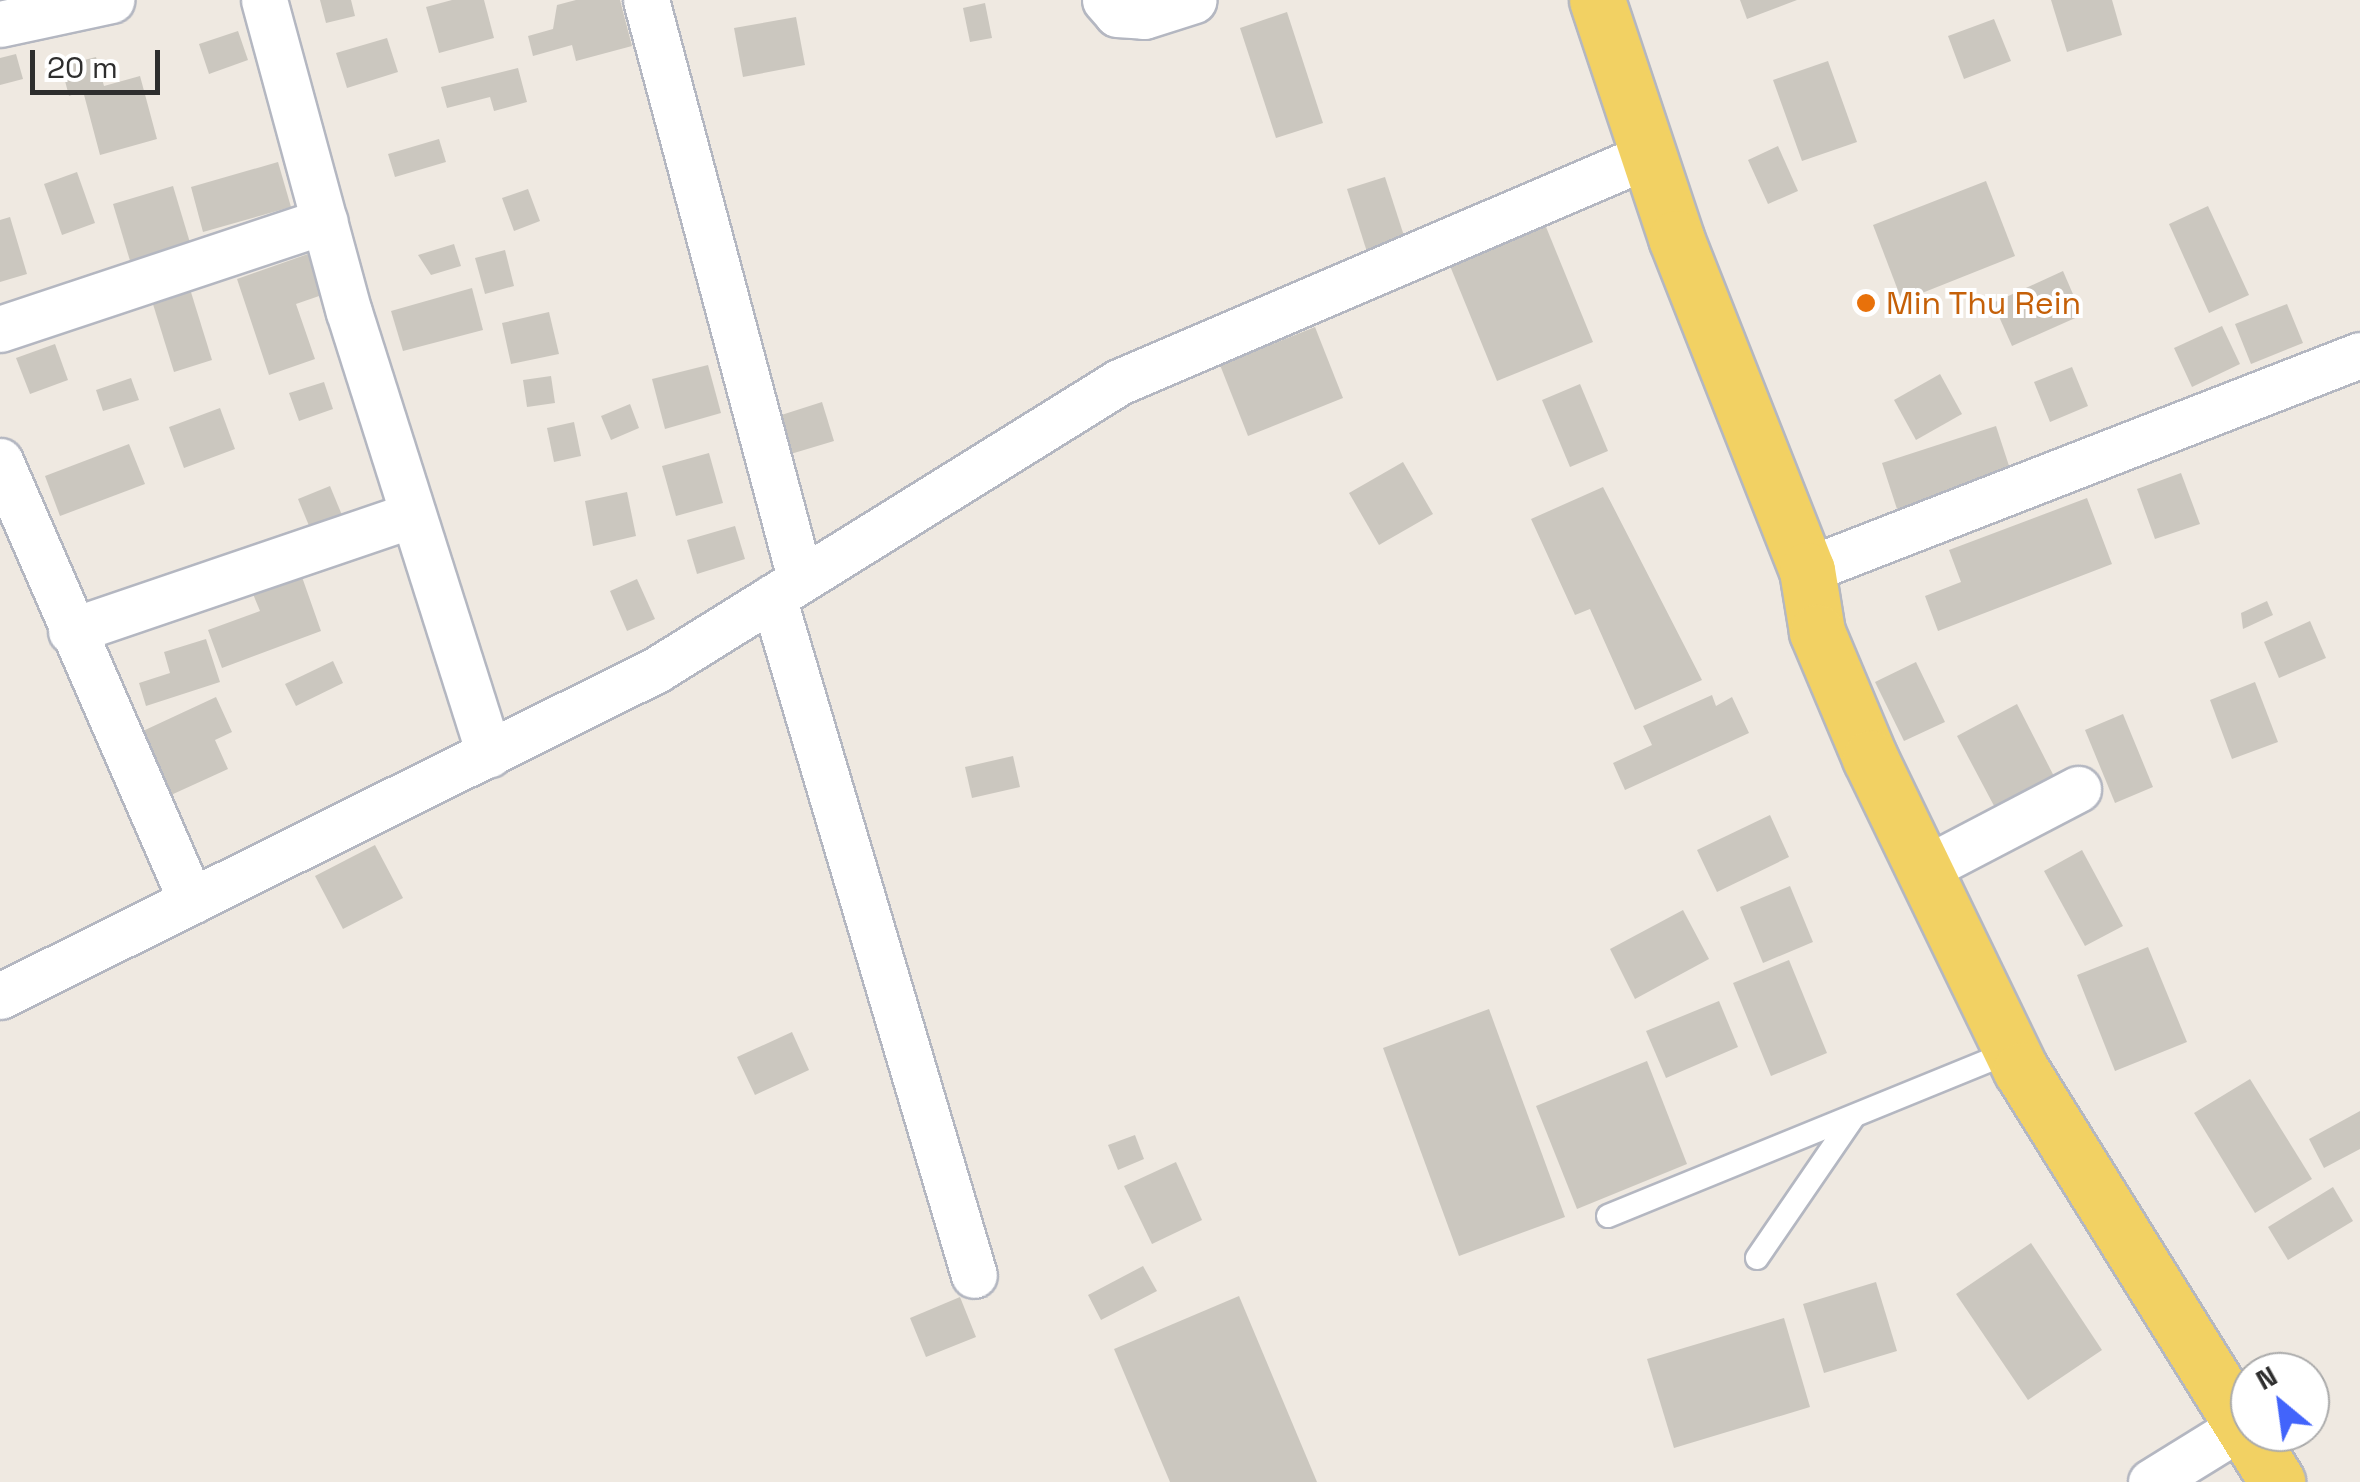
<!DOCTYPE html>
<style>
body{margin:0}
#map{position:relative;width:2360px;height:1482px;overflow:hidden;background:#efe9e1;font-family:"Space Grotesk",sans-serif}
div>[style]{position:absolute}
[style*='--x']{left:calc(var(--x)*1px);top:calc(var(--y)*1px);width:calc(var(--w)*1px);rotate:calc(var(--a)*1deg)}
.building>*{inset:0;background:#cbc7bf}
.roads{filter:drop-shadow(2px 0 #b4b7c1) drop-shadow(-2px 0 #b4b7c1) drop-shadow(0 2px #b4b7c1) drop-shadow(0 -2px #b4b7c1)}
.service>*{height:22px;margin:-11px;padding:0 11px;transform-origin:11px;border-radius:11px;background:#fff}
.minor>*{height:45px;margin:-22.5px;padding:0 22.5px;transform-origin:22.5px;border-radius:22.5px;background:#fff}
.primary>*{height:55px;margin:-27.5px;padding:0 27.5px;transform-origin:27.5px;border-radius:27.5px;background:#f2d163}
.dots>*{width:28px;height:28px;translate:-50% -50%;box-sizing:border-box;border:5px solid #fff;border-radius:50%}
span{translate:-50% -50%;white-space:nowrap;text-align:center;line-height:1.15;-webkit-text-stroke:8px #fff;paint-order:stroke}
.food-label{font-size:32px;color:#c56008}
.left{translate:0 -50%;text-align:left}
.north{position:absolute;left:2230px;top:1352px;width:100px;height:100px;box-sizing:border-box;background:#fff;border:2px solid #ababab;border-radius:50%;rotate:331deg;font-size:28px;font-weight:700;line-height:40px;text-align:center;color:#2e2e2e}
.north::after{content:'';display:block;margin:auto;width:35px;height:45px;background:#4264fb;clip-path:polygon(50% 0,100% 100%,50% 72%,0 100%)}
.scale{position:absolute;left:30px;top:50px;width:130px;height:45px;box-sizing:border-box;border:5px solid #2e2e2e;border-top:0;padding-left:12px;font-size:30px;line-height:35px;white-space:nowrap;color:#2e2e2e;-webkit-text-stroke:8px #fff;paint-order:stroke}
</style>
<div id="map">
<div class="building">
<div style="clip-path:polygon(320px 0,351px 0,355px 16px,326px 23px)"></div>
<div style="clip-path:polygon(452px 0,484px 0,494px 38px,439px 53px,426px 7px)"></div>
<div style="clip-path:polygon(576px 0,620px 0,632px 46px,576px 61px,572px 45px,533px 56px,528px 36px,553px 29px,557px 5px)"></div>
<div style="clip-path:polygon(1740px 0,1797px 0,1747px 19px)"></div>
<div style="clip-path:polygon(2051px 0,2112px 0,2122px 35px,2067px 52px)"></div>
<div style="clip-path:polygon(985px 3px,992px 38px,970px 42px,963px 8px)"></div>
<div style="clip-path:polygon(1287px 12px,1323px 123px,1276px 138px,1240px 28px)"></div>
<div style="clip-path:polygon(796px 17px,805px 65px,743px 77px,734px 28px)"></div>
<div style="clip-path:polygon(1994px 19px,2011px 61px,1964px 79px,1948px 36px)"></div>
<div style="clip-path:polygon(238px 31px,248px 60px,209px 74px,199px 44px)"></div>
<div style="clip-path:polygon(387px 38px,398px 72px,347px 88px,336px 53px)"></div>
<div style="clip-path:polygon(16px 54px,23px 79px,0 85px,0 58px)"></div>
<div style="clip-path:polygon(96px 57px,104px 86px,140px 76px,157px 139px,100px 155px,83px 91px,69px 96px,61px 66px)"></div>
<div style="clip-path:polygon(1828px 61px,1857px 142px,1802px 161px,1773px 80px)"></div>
<div style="clip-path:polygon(518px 68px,527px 102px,494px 111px,490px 97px,447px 108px,441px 87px)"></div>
<div style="clip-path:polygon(439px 139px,446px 162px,395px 177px,388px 154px)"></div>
<div style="clip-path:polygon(1778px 146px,1798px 191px,1768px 204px,1748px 160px)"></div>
<div style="clip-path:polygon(278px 162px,291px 207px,203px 232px,191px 187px)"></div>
<div style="clip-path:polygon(77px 172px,95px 223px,62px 235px,44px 184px)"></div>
<div style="clip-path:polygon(1385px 177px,1405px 239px,1367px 252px,1347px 189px)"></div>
<div style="clip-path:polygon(1986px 181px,2015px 256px,1902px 301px,1873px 225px)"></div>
<div style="clip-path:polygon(173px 186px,191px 246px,131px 264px,113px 204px)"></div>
<div style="clip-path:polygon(528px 189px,540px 221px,514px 231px,502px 198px)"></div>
<div style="clip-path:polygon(2208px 206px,2249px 295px,2209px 313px,2169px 224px)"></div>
<div style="clip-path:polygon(10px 217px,27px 274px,0 282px,0 220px)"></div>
<div style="clip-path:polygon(1544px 222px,1593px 342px,1497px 381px,1448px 261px)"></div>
<div style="clip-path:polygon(454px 244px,461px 266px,431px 275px,418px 255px)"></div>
<div style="clip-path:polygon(505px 250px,514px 286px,485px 294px,475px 258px)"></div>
<div style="clip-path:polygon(308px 254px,322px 295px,296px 304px,315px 359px,269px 375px,237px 279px)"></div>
<div style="clip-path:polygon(2063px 271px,2082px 315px,2012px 346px,1993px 303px)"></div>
<div style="clip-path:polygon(472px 288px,483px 330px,403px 351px,391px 311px)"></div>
<div style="clip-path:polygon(190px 289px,212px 360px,174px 372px,152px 301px)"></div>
<div style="clip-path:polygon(2287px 304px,2303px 343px,2251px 364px,2235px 324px)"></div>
<div style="clip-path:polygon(549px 312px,559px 354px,511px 364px,502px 323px)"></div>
<div style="clip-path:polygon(2222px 326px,2240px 364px,2192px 387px,2174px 348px)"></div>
<div style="clip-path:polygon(1315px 327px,1343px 398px,1248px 436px,1220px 365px)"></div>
<div style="clip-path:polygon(55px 344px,68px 380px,30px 394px,16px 358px)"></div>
<div style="clip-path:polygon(708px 365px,721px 413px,665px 429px,652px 379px)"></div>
<div style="clip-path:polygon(2072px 367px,2088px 406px,2050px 422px,2034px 382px)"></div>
<div style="clip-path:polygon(1940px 374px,1962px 414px,1916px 440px,1894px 400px)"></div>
<div style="clip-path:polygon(551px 376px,555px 403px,527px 407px,523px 380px)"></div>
<div style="clip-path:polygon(131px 378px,139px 400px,103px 411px,96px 390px)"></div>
<div style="clip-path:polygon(324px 382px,333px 409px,299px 421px,289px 393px)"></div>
<div style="clip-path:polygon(1580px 384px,1608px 451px,1570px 467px,1542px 400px)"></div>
<div style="clip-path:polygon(822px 402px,834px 441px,784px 456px,772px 418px)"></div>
<div style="clip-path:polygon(630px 404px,639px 428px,611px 440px,601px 416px)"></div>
<div style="clip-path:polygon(220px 408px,235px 449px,184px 468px,169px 427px)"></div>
<div style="clip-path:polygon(574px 422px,581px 456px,554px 462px,547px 428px)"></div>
<div style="clip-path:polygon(1996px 426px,2011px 472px,1897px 509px,1882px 463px)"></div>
<div style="clip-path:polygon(129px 444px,145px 484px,60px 516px,45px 476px)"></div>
<div style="clip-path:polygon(709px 453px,723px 503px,676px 516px,662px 466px)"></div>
<div style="clip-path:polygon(1403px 462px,1433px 514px,1379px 545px,1349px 493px)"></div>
<div style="clip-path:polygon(2181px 473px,2200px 524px,2155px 539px,2137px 489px)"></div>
<div style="clip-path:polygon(330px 486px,344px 520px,312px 533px,298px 499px)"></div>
<div style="clip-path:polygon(1603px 487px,1702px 680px,1635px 710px,1590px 609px,1575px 615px,1531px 519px)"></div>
<div style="clip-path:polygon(627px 492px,636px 536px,593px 546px,585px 501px)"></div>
<div style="clip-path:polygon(2087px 498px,2112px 564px,1938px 631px,1925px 596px,1961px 582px,1949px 550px)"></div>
<div style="clip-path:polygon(735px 526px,745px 559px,697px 574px,687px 540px)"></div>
<div style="clip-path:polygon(302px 577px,321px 631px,222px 668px,208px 630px,260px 611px,253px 594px)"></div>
<div style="clip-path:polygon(637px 579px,655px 619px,627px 631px,610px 591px)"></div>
<div style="clip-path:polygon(2267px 601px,2273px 615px,2243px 629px,2241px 613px)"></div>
<div style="clip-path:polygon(2310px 621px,2326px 658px,2279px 678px,2264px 642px)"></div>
<div style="clip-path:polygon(206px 639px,220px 682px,146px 706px,139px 683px,170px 673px,164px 652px)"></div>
<div style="clip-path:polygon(333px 661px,343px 683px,296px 706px,285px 684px)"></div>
<div style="clip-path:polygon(1916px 662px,1945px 722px,1904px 741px,1875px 682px)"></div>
<div style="clip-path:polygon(2255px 682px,2278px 742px,2232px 759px,2210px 700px)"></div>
<div style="clip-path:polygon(1712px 695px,1716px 706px,1732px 697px,1749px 733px,1625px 790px,1613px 763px,1652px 745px,1643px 726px)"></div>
<div style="clip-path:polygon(216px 697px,232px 732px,215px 740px,228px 769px,160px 800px,130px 737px)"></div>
<div style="clip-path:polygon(2017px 704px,2060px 788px,2001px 819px,1957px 736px)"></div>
<div style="clip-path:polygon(2123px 714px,2153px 787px,2115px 803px,2085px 730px)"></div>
<div style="clip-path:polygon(1013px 756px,1020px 787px,972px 798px,965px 767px)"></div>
<div style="clip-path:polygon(1770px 815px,1789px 857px,1717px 892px,1697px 850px)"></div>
<div style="clip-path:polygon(375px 845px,403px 898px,343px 929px,315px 876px)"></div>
<div style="clip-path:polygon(2082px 850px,2123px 926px,2085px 946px,2044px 871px)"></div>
<div style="clip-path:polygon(1790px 886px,1813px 942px,1763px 963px,1740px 907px)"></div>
<div style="clip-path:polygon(1683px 910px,1709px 959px,1635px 999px,1610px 949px)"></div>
<div style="clip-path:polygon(2148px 947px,2187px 1042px,2115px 1071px,2077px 975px)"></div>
<div style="clip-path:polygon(1789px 960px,1827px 1053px,1771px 1076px,1733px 983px)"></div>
<div style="clip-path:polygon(1719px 1001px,1738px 1047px,1666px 1078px,1646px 1031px)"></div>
<div style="clip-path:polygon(1489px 1009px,1565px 1217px,1459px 1256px,1383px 1048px)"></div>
<div style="clip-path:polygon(792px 1032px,809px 1070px,755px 1095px,737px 1057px)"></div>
<div style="clip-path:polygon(1647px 1061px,1687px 1164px,1577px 1209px,1536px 1106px)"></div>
<div style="clip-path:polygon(2250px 1079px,2312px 1179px,2255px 1213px,2194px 1113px)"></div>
<div style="clip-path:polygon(2360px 1111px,2360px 1149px,2324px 1168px,2309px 1139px)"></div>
<div style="clip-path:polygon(1135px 1135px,1144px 1159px,1118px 1170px,1108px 1145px)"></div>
<div style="clip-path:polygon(1176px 1162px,1202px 1220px,1152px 1244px,1124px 1186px)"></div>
<div style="clip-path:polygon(2333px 1187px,2353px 1221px,2288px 1260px,2268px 1227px)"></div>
<div style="clip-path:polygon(2031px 1243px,2102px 1350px,2028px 1400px,1956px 1294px)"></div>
<div style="clip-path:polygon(1143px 1266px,1157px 1291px,1101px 1320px,1088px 1295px)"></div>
<div style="clip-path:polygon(1876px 1282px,1897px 1351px,1824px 1373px,1803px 1304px)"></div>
<div style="clip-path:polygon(1239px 1296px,1317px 1482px,1170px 1482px,1114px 1349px)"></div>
<div style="clip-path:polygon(960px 1297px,976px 1337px,926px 1357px,910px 1318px)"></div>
<div style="clip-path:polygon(1784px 1318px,1810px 1407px,1674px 1448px,1647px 1359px)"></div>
</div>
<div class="roads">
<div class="service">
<div style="--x:1608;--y:1216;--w:436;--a:-22.2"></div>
<div style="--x:1757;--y:1258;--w:170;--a:-55.6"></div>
</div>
<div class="minor">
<div style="--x:264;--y:0;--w:323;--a:74.8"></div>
<div style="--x:349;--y:312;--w:464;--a:72.4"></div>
<div style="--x:646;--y:0;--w:598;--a:75.08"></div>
<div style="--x:1105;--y:0;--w:18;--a:49"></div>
<div style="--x:1117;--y:14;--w:27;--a:4"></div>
<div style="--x:1144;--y:16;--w:52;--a:-17.7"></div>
<div style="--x:0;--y:24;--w:114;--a:-12.2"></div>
<div style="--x:0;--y:329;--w:342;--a:-18.4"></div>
<div style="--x:0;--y:461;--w:480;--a:66.5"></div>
<div style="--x:1807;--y:570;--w:593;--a:-21.25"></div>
<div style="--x:773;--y:597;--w:707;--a:73.49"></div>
<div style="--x:71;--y:631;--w:359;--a:-18.8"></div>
<div style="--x:1923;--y:870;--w:175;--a:-27.6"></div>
<div style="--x:0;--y:996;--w:733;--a:-26.43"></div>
<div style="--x:656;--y:670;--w:545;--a:-31.88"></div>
<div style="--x:1119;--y:382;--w:577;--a:-23.19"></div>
<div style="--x:2151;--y:1482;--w:105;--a:-31.7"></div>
</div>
<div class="primary">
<div style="--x:1597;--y:0;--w:251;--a:71.6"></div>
<div style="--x:1676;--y:238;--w:357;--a:68.5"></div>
<div style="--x:1807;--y:570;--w:63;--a:80.8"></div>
<div style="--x:1817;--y:632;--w:137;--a:67.2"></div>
<div style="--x:1870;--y:758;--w:347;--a:64.2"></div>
<div style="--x:2021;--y:1070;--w:485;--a:58.1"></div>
</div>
</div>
<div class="dots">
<div style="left:1866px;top:303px;background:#e8710a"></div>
</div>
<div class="food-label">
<span class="left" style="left:1886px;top:303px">Min Thu Rein</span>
</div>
<div class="north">N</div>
<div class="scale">20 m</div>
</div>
